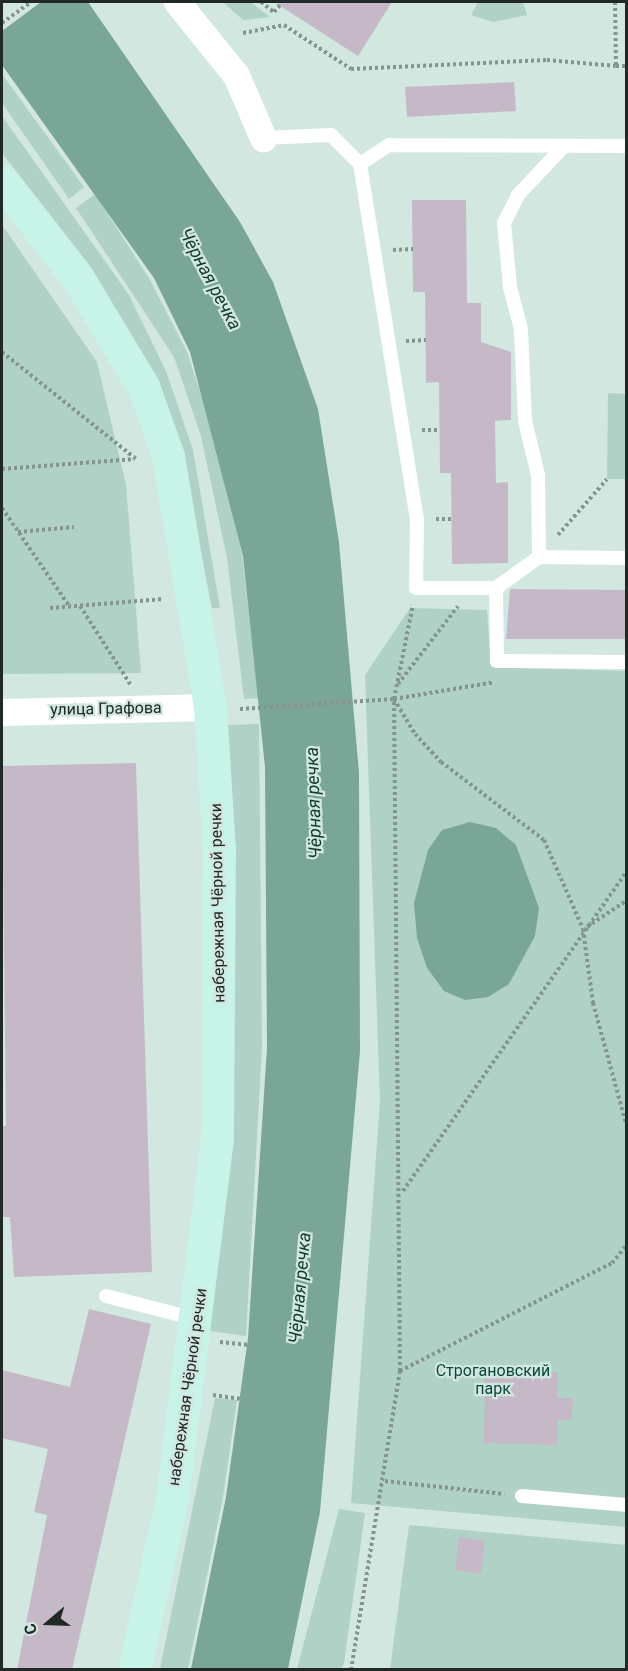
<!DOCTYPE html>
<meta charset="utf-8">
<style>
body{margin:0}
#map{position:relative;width:628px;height:1671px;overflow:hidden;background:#d1e7e0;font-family:Roboto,sans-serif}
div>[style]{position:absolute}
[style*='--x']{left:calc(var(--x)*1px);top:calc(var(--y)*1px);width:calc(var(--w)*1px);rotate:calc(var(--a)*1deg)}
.green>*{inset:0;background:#afd1c6}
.water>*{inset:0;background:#7aa698}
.pier>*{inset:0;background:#d1e7e0}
.building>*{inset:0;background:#c5b9c7}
.path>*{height:4px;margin-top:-2px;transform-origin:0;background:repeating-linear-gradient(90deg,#84948f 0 3px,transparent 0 6px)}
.lane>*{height:14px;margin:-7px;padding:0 7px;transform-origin:7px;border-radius:7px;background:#fff}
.street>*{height:27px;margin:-13.5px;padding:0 13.5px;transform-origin:13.5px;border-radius:13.5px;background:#fff}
.secondary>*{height:33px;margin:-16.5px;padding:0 16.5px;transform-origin:16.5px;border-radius:16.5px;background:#c7f3e9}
span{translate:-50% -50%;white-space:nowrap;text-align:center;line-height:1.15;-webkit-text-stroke:4.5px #d1e7e0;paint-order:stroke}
.street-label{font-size:16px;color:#212927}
.park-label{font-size:16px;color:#09483b}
.water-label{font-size:18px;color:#113a30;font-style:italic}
.frame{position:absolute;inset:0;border:3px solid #212927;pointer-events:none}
.north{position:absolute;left:18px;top:1593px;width:60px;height:60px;-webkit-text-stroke:4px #d1e7e0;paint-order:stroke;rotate:251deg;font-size:16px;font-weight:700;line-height:24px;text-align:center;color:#212927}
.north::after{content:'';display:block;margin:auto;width:21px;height:27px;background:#212927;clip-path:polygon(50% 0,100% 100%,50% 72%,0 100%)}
</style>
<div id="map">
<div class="green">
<div style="clip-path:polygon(223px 2px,250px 2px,270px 17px,243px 20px)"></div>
<div style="clip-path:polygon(478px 2px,523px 2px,527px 15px,493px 22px,471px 15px)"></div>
<div style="clip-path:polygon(2px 74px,84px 187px,69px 199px,2px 103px)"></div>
<div style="clip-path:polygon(2px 116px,129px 295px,166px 371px,193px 450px,220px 608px,212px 608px,181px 451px,156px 376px,91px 267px,2px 153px)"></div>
<div style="clip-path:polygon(95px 194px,150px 280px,187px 352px,213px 431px,242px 554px,259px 698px,244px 699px,227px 558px,201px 436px,174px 357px,76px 208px)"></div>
<div style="clip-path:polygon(2px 225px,97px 362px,126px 485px,141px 673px,2px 674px)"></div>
<div style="clip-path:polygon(608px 393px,626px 394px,626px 479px,607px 479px)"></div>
<div style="clip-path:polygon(410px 608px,487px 610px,491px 667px,626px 671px,626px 1527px,351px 1503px,380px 1102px,365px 675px)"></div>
<div style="clip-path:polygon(259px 724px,262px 1046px,246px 1336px,210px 1331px,231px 1139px,234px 1045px,227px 725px)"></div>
<div style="clip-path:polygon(215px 1398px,237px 1400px,223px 1497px,188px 1669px,160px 1669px)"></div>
<div style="clip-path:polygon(339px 1509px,365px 1513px,344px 1663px,341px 1669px,297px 1669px)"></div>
<div style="clip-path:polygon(409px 1525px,626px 1545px,626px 1669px,390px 1670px)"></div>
</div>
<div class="water">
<div style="clip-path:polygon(2px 2px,88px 2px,240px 222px,273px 282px,318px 409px,339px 542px,359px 773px,360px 1051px,320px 1512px,288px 1669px,191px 1669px,226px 1497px,248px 1338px,267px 1048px,265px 767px,243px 556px,190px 352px,154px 278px,2px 65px)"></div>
<div style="clip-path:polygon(470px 822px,496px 828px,516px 845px,539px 908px,535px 936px,509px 984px,488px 997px,465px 1000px,444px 991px,427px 968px,417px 938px,414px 903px,428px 850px,442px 830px)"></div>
</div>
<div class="pier">
<div style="clip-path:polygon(2px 2px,41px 2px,2px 31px)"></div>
</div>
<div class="building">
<div style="clip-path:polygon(274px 2px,392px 2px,358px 56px)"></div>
<div style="clip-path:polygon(514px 82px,516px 111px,407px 117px,405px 87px)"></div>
<div style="clip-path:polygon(412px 200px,466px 200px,467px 303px,481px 303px,481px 342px,511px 352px,511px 420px,495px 421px,496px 483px,508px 482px,508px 563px,452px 564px,451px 473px,440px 473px,439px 382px,426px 383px,425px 292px,413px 292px)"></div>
<div style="clip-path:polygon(510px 589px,627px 590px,627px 639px,506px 639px)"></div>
<div style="clip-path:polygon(136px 763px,152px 1272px,14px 1277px,10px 1217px,2px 1217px,2px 1126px,6px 1126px,2px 766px)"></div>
<div style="clip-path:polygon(89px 1309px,151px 1324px,72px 1670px,17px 1670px,47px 1515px,34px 1512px,48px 1449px,2px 1438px,2px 1370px,70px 1387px)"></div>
<div style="clip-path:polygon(485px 1371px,558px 1372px,557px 1398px,573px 1398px,572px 1420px,558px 1420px,557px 1445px,484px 1443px)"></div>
<div style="clip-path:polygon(459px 1537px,485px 1541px,481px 1574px,455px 1570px)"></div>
</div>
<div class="path">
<div style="--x:261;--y:2;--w:16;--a:38"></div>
<div style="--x:274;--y:12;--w:9;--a:-49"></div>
<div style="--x:615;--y:2;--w:64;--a:89.1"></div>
<div style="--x:616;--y:66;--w:10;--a:0"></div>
<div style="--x:2;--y:23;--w:36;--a:-36"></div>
<div style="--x:243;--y:33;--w:42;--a:-11"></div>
<div style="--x:284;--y:25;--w:80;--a:33.3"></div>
<div style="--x:351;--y:69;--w:196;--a:-2.6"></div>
<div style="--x:547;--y:60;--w:69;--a:5"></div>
<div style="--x:393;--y:250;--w:20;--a:-3"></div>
<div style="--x:406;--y:341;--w:20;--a:-3"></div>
<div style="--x:2;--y:352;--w:171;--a:38.6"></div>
<div style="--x:422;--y:430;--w:18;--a:0"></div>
<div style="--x:2;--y:469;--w:133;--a:-4.3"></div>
<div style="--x:2;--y:508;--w:119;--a:55.6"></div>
<div style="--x:436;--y:519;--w:16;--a:0"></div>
<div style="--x:18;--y:532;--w:56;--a:-5.1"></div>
<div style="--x:558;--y:535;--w:74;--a:-48.8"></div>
<div style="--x:80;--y:606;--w:93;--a:57.3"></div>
<div style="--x:50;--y:608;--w:114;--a:-4.5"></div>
<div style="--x:398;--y:684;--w:98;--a:-52.4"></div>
<div style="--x:394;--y:699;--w:101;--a:-9.6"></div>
<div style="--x:240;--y:709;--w:154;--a:-3.7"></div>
<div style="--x:394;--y:699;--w:41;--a:59"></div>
<div style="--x:415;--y:734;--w:38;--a:47"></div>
<div style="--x:441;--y:762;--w:129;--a:37.1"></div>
<div style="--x:544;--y:840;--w:97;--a:66.3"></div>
<div style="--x:583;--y:929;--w:75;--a:82.3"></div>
<div style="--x:593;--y:1003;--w:125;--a:74.7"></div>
<div style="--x:587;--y:927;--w:47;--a:-33.7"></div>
<div style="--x:403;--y:1191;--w:389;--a:-55"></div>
<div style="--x:220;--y:1342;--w:29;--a:6"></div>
<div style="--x:400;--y:1371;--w:238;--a:-27"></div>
<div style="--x:612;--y:1263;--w:22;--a:-51"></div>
<div style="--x:213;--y:1395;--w:30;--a:8"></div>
<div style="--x:385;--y:1481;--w:120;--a:6.2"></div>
<div style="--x:351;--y:1670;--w:303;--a:-80.7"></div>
<div style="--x:400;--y:1371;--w:672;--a:-90.51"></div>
<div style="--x:394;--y:699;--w:96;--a:-78.6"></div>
</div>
<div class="lane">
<div style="--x:263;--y:138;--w:68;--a:-2.5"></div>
<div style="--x:331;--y:135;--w:41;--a:45"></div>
<div style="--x:626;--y:146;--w:237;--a:-179.8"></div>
<div style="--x:389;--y:145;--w:35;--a:147"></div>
<div style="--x:360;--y:164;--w:360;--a:80.9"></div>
<div style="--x:417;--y:519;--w:69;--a:90.8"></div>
<div style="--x:416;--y:588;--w:80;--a:0"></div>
<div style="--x:496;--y:588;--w:53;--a:-35.8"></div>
<div style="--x:539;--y:557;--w:87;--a:0.7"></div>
<div style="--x:539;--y:557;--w:82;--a:-90.7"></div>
<div style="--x:538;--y:475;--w:56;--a:-103.5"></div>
<div style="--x:525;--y:421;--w:92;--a:-92.5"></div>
<div style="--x:521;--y:329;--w:43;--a:-104.7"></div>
<div style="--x:510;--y:287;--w:64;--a:-95.4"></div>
<div style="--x:504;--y:223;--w:31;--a:-63"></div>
<div style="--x:518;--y:195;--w:67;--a:-46.8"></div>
<div style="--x:496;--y:588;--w:73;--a:89.2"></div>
<div style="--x:497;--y:661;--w:129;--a:0.4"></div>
<div style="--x:106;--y:1296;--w:93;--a:14.3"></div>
<div style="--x:522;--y:1496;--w:104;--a:4.9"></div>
</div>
<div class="street">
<div style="--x:177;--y:2;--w:94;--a:51.1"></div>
<div style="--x:236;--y:75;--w:69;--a:66.8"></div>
<div style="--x:2;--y:712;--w:208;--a:-1.4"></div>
</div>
<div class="secondary">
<div style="--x:2;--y:181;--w:124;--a:52.2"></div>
<div style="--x:78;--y:279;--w:125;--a:58.7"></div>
<div style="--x:143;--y:386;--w:74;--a:70.3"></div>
<div style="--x:168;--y:456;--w:254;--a:80.5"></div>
<div style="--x:210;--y:707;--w:142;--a:86.4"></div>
<div style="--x:219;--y:849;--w:289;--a:90.4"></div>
<div style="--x:217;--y:1138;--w:358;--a:97.1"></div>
<div style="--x:173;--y:1493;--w:181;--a:102.4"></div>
</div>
<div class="street-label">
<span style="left:106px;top:709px;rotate:-1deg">улица Графова</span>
<span style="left:218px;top:903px;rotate:-91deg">набережная Чёрной речки</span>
<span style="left:188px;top:1387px;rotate:-82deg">набережная Чёрной речки</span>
</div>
<div class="park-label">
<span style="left:493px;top:1380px">Строгановский<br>парк</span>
</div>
<div class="water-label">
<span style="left:210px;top:279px;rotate:62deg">Чёрная речка</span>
<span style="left:314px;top:803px;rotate:-92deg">Чёрная речка</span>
<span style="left:300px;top:1288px;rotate:-85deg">Чёрная речка</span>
</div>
<div class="frame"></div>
<div class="north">С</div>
</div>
